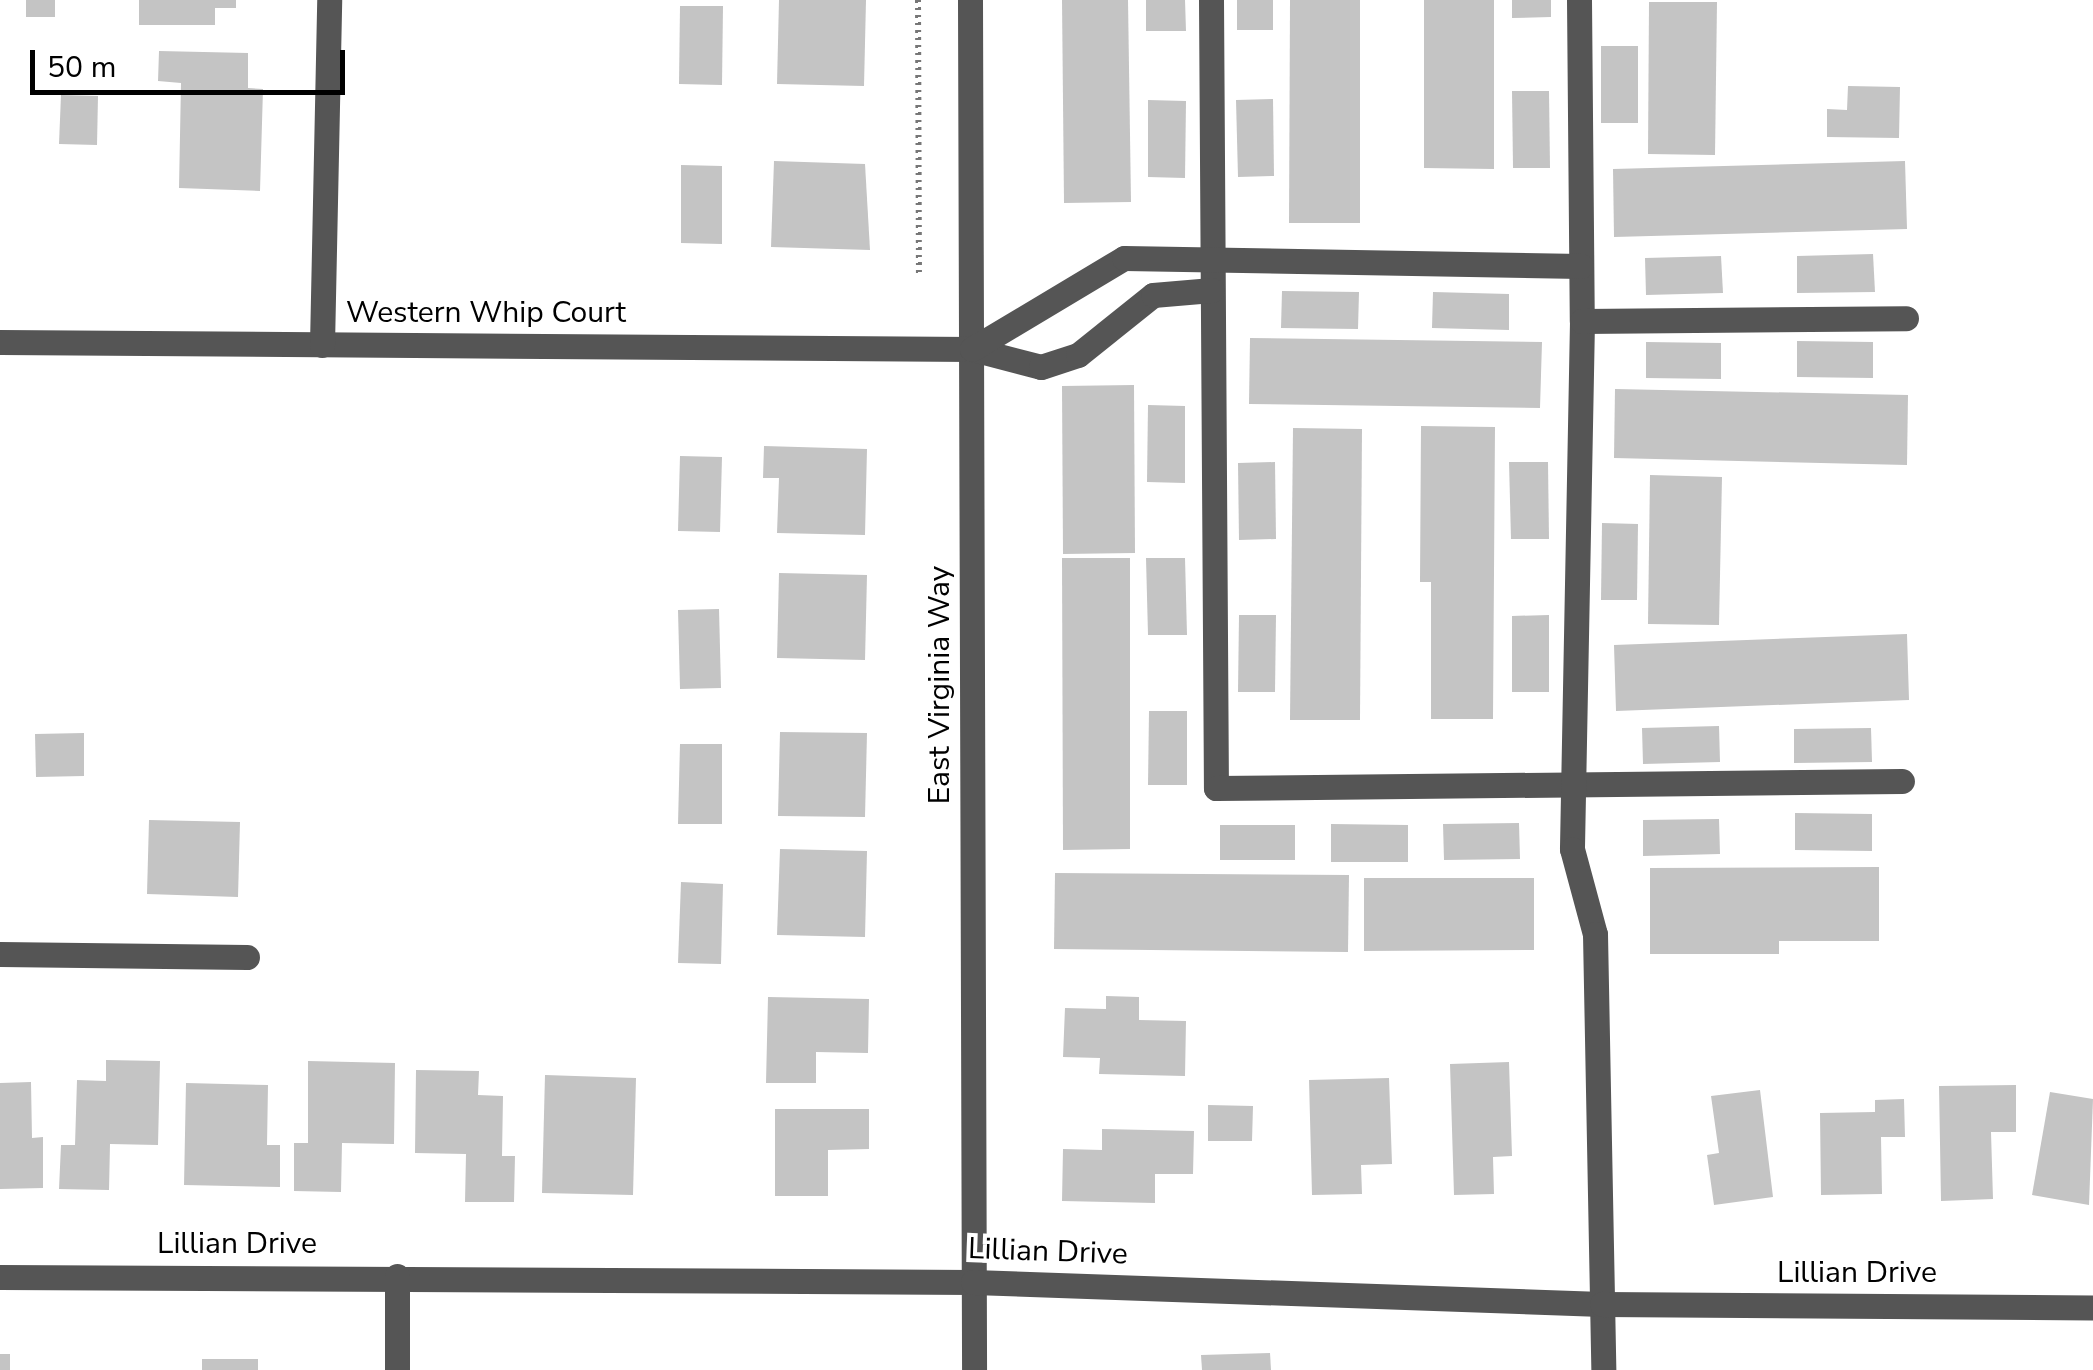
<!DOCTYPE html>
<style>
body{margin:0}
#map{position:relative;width:2093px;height:1370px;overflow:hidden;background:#fff;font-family:"Nunito Sans",sans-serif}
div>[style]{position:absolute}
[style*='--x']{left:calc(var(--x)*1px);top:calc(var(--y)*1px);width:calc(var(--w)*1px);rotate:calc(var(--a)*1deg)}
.building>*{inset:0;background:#c4c4c4}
.path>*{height:6px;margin-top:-3px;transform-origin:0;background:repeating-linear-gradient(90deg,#777 0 2.5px,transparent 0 7.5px)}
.minor>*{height:25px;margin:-12.5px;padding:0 12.5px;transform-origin:12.5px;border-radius:12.5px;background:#555}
span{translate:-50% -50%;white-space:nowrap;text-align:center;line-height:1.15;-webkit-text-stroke:8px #fff;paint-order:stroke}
.street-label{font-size:30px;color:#000}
.scale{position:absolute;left:30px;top:50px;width:315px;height:45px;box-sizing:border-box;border:5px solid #000;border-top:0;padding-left:12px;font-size:30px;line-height:35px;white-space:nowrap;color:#000;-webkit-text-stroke:8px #fff;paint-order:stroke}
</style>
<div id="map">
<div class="building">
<div style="clip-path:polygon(26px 0,55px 0,55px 17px,26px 17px)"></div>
<div style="clip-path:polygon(139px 0,236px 0,236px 8px,215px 8px,215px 25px,139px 25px)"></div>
<div style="clip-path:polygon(779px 0,866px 0,864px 86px,777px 84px)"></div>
<div style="clip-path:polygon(1062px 0,1128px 0,1131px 202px,1064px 203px)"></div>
<div style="clip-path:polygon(1146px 0,1185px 0,1186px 31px,1146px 31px)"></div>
<div style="clip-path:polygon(1237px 0,1273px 0,1273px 30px,1237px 30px)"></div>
<div style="clip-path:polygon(1290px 0,1360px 0,1360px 223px,1289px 223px)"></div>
<div style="clip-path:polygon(1424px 0,1494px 0,1494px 169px,1424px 168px)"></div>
<div style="clip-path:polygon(1512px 0,1551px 0,1551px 17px,1512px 18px)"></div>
<div style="clip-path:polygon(1649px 2px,1717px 2px,1715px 155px,1648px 154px)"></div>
<div style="clip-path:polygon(680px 6px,723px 6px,722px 85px,679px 84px)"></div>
<div style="clip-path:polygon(1601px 46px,1638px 46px,1638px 123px,1601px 123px)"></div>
<div style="clip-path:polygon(159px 51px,248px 53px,248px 88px,263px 89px,260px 191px,179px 188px,181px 83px,158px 81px)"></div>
<div style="clip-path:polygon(1848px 86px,1900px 87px,1899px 138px,1827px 137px,1827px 109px,1847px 110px)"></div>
<div style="clip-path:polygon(1512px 91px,1549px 91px,1550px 168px,1513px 168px)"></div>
<div style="clip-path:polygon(61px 95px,98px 96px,97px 145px,59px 144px)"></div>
<div style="clip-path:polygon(1273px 99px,1274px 176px,1238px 177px,1236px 100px)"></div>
<div style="clip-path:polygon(1148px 100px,1186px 101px,1185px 178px,1148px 177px)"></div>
<div style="clip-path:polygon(774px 161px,865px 164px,870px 250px,771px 247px)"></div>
<div style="clip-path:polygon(1905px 161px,1907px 229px,1614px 237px,1613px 169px)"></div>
<div style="clip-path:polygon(681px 165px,722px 166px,722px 244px,681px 243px)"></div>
<div style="clip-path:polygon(1873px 254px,1875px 292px,1797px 293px,1797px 256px)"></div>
<div style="clip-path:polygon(1721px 256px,1723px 293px,1646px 295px,1645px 258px)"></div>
<div style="clip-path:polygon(1282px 291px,1359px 292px,1358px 329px,1281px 328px)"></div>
<div style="clip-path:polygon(1433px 292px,1509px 294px,1509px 330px,1432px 328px)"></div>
<div style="clip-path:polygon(1250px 338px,1542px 342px,1540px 408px,1249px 404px)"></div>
<div style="clip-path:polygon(1797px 341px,1873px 342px,1873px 378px,1797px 377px)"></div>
<div style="clip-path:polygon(1646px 342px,1721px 343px,1721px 379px,1646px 378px)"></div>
<div style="clip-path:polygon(1134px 385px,1135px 553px,1063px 554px,1062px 386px)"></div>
<div style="clip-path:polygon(1615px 389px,1908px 395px,1907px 465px,1614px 458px)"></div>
<div style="clip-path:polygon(1148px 405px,1185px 406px,1185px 483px,1147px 482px)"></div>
<div style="clip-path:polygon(1421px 426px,1495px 427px,1493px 719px,1431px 719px,1431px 582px,1420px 582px)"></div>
<div style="clip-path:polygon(1293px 428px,1362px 429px,1360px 720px,1290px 720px)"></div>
<div style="clip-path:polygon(764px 446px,867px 449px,865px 535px,777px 533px,779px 478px,763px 478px)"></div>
<div style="clip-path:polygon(680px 456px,722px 457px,720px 532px,678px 531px)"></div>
<div style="clip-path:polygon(1275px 462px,1276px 539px,1239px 540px,1238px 463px)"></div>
<div style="clip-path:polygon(1509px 462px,1548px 462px,1549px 539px,1511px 539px)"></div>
<div style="clip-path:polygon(1650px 475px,1722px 477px,1719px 625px,1648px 624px)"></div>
<div style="clip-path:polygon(1602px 523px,1638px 524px,1637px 600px,1601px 600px)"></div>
<div style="clip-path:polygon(1062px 558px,1130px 558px,1130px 849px,1063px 850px)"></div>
<div style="clip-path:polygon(1146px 558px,1185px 558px,1187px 635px,1148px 635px)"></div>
<div style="clip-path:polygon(779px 573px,867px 575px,865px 660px,777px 658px)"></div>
<div style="clip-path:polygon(719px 609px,721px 688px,680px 689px,678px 610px)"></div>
<div style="clip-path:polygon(1239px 615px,1276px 615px,1275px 692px,1238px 692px)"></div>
<div style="clip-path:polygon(1549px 615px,1549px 692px,1512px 692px,1512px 616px)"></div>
<div style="clip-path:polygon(1907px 634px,1909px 700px,1616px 711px,1614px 645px)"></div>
<div style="clip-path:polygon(1149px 711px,1187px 711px,1187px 785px,1148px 785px)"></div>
<div style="clip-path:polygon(1719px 726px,1720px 762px,1643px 764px,1642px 728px)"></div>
<div style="clip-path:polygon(1871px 728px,1872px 762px,1794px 763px,1794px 729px)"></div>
<div style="clip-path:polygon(780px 732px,867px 733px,865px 817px,778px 816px)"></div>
<div style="clip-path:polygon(84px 733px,84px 776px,36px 777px,35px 734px)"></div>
<div style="clip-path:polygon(680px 744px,722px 744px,722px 824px,678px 824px)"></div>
<div style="clip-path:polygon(1795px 813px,1872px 814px,1872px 851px,1795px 850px)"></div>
<div style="clip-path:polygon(1719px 819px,1720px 854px,1643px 856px,1643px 820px)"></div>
<div style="clip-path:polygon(149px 820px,240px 822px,238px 897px,147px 894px)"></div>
<div style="clip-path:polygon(1519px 823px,1520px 859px,1444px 860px,1443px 824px)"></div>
<div style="clip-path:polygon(1331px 824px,1408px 825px,1408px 862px,1331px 862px)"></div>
<div style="clip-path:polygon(1220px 825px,1295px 825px,1295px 860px,1220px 860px)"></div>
<div style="clip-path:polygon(780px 849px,867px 851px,865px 937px,777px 935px)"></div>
<div style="clip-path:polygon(1879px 867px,1879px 941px,1779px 941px,1779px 954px,1650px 954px,1650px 868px)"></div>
<div style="clip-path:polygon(1055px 873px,1349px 875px,1348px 952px,1054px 949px)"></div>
<div style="clip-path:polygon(1364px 878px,1534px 878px,1534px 950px,1364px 951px)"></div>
<div style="clip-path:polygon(681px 882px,723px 884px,721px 964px,678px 963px)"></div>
<div style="clip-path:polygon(1106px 996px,1139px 997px,1139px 1020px,1186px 1021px,1185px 1076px,1099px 1074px,1100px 1058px,1063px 1057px,1065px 1008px,1106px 1009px)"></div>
<div style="clip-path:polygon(768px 997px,869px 999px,868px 1053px,816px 1052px,816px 1083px,766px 1083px)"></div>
<div style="clip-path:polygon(106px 1060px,160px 1061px,158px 1145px,110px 1144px,109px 1190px,59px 1189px,61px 1145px,75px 1145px,77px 1080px,106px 1081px)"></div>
<div style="clip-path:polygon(308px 1061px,395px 1063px,394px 1144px,342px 1143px,341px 1192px,294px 1191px,294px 1143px,308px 1143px)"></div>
<div style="clip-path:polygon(1509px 1062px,1512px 1156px,1493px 1157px,1494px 1194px,1454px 1195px,1450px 1064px)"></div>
<div style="clip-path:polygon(416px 1070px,479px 1071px,478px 1095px,503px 1096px,502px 1156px,515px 1156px,514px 1202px,465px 1202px,466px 1154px,415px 1153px)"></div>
<div style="clip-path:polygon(545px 1075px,636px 1078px,633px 1195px,542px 1193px)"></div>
<div style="clip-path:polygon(1389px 1078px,1392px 1164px,1361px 1165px,1362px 1194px,1312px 1195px,1309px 1080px)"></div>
<div style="clip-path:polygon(31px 1082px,32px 1138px,43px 1137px,43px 1188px,0 1189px,0 1083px)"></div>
<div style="clip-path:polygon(186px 1083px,268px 1085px,267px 1145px,280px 1145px,280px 1187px,184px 1185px)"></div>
<div style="clip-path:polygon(2016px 1085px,2016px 1132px,1991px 1132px,1993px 1199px,1941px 1201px,1939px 1086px)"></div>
<div style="clip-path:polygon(1760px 1090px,1773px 1197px,1714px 1205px,1707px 1155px,1719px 1153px,1711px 1096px)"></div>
<div style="clip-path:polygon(2050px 1092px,2093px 1099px,2089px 1205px,2032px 1195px)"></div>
<div style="clip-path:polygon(1904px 1099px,1905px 1137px,1881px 1137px,1882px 1194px,1821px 1195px,1820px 1113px,1875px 1112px,1875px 1100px)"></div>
<div style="clip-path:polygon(1208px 1105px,1253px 1106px,1252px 1141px,1208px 1141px)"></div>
<div style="clip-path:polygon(775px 1109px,869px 1109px,869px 1149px,828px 1150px,828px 1196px,775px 1196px)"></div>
<div style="clip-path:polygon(1102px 1129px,1194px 1131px,1193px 1174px,1155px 1174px,1155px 1203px,1062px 1201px,1063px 1149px,1102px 1150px)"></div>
<div style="clip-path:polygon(1270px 1353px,1271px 1370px,1202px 1370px,1201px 1355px)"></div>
<div style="clip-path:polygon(0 1354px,10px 1354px,10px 1370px,0 1370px)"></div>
<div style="clip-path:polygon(202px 1359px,258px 1359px,258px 1370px,202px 1370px)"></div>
</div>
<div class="path">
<div style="--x:918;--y:0;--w:276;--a:89.8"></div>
</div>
<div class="minor">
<div style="--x:970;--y:0;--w:1370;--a:89.83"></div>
<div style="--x:1211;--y:0;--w:788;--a:89.64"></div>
<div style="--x:1216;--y:788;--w:686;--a:-0.58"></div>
<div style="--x:1579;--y:0;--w:321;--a:89.5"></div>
<div style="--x:1582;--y:321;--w:528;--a:91.09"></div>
<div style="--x:1572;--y:849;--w:88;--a:74.9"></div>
<div style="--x:1595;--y:934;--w:436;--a:88.9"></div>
<div style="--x:1582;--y:321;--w:324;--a:-0.5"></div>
<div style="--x:0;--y:342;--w:972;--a:0.41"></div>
<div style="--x:972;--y:349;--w:71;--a:14.6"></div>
<div style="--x:1041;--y:367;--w:39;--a:-18"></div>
<div style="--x:1078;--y:355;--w:96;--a:-38.7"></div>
<div style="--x:1153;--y:295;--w:59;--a:-4.8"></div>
<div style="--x:322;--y:345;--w:345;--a:-88.8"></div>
<div style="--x:972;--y:349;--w:177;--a:-30.9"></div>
<div style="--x:1124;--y:258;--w:457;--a:1"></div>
<div style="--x:0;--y:954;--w:247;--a:0.7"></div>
<div style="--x:0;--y:1277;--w:973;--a:0.29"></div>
<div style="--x:973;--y:1282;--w:629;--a:2"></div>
<div style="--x:1602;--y:1304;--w:491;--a:0.4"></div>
<div style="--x:397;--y:1370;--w:94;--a:-90"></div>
</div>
<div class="street-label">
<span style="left:486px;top:313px">Western Whip Court</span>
<span style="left:940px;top:685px;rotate:-90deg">East Virginia Way</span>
<span style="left:237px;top:1244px">Lillian Drive</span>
<span style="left:1048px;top:1252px;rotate:2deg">Lillian Drive</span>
<span style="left:1857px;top:1273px">Lillian Drive</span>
</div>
<div class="scale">50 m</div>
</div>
